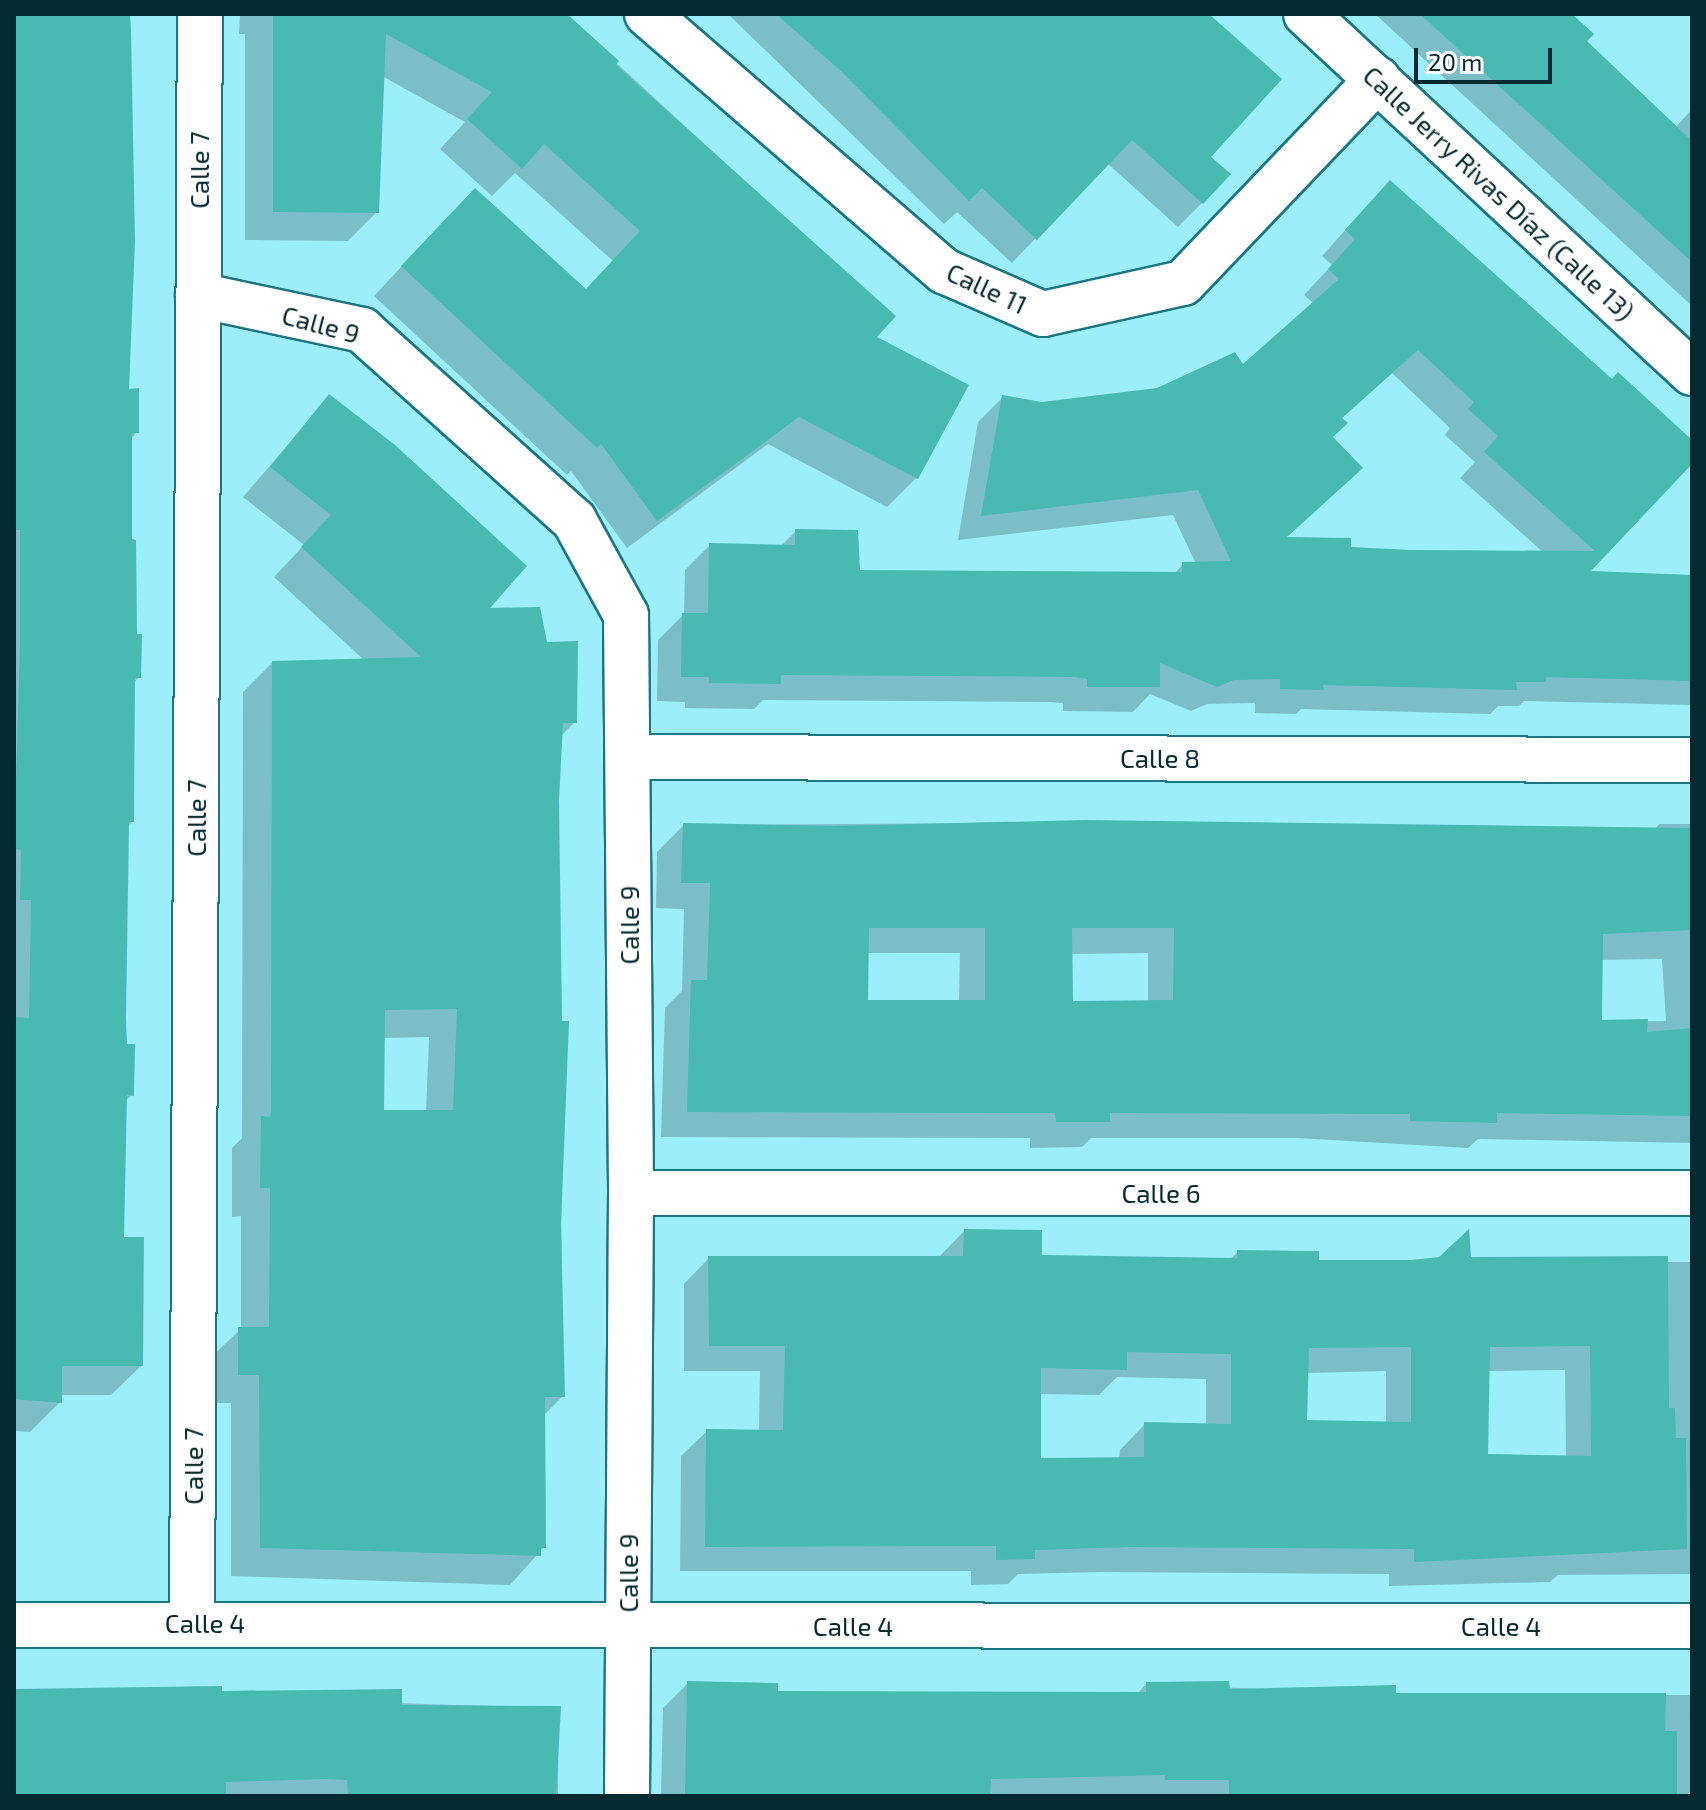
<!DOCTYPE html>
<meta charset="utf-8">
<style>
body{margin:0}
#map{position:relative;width:1706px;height:1810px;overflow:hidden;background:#9beefa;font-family:"Exo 2",sans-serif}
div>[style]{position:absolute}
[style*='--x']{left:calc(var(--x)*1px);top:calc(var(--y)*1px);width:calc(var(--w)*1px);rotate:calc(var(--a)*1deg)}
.shadow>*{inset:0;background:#0003}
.building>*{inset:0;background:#48bab1}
.roads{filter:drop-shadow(2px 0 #1b7682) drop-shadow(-2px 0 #1b7682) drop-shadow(0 2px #1b7682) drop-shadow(0 -2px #1b7682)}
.minor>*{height:44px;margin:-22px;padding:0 22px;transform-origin:22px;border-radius:22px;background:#fff}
span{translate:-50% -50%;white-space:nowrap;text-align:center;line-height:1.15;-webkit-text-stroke:6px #fff;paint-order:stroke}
.street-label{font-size:26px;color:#052a2f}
.frame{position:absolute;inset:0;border:16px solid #052a2f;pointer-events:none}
.scale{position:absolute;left:1414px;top:48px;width:138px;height:36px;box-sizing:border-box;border:4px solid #052a2f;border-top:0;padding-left:10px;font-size:24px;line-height:28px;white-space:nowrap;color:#052a2f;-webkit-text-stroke:6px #fff;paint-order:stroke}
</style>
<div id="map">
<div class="shadow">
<div style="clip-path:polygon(14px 14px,130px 14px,133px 241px,127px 391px,137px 432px,130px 440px,130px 541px,139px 677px,133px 684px,132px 822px,127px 827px,124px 1019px,132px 1095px,125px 1101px,122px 1239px,141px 1366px,111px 1395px,60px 1395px,60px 1402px,30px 1432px,14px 1431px)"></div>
<div style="clip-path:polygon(240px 14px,563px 14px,893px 317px,873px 338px,966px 386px,916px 478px,887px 507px,768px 444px,627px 548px,571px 471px,567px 475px,374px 296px,446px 219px,586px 290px,613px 261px,515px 173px,492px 196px,440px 149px,465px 122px,382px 76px,377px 212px,348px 241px,245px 240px,245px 34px,239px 34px)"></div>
<div style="clip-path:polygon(728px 14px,1207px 14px,1208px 157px,1202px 203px,1178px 227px,1107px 163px,1012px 263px,957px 212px,944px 224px)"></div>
<div style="clip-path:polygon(1375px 14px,1550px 14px,1675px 128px,1692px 109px,1692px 306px)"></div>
<div style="clip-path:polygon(evenodd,1365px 208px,1692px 443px,1692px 461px,1587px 573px,1692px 576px,1692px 705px,1524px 701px,1519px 706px,1498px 706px,1490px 714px,1301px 709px,1296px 714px,1255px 713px,1255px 703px,1207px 704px,1191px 711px,1150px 694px,1133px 712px,1063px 711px,1063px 703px,1049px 702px,763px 700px,754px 709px,685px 708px,685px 702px,657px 701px,658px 640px,684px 614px,685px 570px,710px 545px,780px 547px,796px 531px,859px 572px,1174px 574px,1183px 564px,1196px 564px,1173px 515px,958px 540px,978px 422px,1003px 397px,1042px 404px,1157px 390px,1242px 367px,1314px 304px,1304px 295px,1332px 265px,1322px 256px,1365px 208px,1392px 373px,1450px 428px,1445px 435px,1475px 462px,1460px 478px,1544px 553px,1349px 549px,1285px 539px,1341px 419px,1392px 373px)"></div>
<div style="clip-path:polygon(evenodd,329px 397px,486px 610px,546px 644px,575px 722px,560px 737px,557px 801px,563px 1396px,543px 1416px,544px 1547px,510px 1585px,231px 1576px,231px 1403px,210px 1403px,210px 1358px,241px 1329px,241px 1216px,232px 1217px,232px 1148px,242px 1138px,243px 692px,272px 663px,364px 660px,274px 577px,304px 545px,243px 497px,329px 397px,429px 1037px,426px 1112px,382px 1112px,382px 1038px,429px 1037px)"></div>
<div style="clip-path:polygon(evenodd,1171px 822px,1654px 830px,1659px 824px,1692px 824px,1692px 1143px,1478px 1139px,1468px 1148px,1297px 1138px,1091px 1138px,1082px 1147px,1030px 1148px,1030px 1138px,661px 1137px,665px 1008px,682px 991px,684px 909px,656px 908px,657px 852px,684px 825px,1171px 822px,866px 953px,960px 953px,959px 1002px,866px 1002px,866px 953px,1171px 822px,1148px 953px,1148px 1002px,1071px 1003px,1070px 954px,1148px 953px,1171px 822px,1662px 959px,1666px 1021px,1600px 1022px,1601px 960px,1662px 959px)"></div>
<div style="clip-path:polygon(evenodd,964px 1231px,1040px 1257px,1230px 1259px,1238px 1252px,1317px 1262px,1692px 1262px,1692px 1574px,1558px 1575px,1550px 1582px,1389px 1586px,1389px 1574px,1102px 1572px,1018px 1574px,1008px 1584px,971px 1585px,971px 1571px,680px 1571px,681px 1456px,707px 1431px,759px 1431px,760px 1371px,684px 1371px,684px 1284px,709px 1258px,938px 1258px,964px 1231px,1565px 1370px,1566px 1458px,1486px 1456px,1487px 1371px,1565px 1370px,964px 1231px,1386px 1371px,1386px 1424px,1305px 1422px,1306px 1373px,1386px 1371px,964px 1231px,1117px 1377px,1206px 1379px,1206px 1426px,1145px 1424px,1120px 1450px,1119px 1460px,1039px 1460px,1039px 1394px,1099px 1395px,1117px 1377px)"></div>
<div style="clip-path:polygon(688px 1683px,776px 1693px,1137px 1694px,1146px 1684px,1394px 1695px,1692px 1695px,1692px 1796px,661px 1796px,663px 1708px)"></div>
<div style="clip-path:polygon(14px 1692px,559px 1708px,558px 1796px,14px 1796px)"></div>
</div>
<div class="building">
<div style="clip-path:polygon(14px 14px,130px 14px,131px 30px,135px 241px,129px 389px,139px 388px,139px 433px,132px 433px,132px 539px,136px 540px,137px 634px,142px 634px,141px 678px,135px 678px,134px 822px,129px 822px,126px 1019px,127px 1044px,135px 1044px,134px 1096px,127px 1095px,124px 1237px,144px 1237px,143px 1366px,62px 1366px,62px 1403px,14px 1399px,14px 1017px,29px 1018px,31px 900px,20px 900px,21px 850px,14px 849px,20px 645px,20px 530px,14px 530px)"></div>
<div style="clip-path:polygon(273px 14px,567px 14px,619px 61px,616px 65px,896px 316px,877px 337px,969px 385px,918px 479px,799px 417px,657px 521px,601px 444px,597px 448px,401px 266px,475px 188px,586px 289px,640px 231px,544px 144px,522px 169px,467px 119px,492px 92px,386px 34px,379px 213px,273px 212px)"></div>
<div style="clip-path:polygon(776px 14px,1209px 14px,1282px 79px,1211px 157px,1231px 174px,1203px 204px,1132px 140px,1037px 240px,982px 188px,969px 201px,842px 72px)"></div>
<div style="clip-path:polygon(1420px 14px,1572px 14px,1594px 34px,1587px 41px,1692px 141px,1692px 262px)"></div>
<div style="clip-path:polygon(evenodd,1390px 180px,1612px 379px,1618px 372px,1692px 440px,1692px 464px,1591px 571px,1692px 575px,1692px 681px,1546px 677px,1546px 682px,1516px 682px,1517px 690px,1323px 685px,1324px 690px,1280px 689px,1280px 679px,1234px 680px,1217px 687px,1160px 663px,1160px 687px,1087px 687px,1087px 679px,1075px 677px,781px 675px,781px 684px,709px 683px,709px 677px,681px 677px,682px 613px,708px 613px,709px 543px,795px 545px,795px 529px,858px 530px,860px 570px,1182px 572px,1182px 562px,1231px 561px,1198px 490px,981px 516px,1002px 395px,1042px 402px,1157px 388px,1235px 352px,1243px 364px,1339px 279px,1328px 269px,1355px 239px,1345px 230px,1390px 180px,1418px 350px,1474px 402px,1468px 409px,1498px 436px,1484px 452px,1595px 551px,1410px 550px,1351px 547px,1351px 538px,1287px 537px,1363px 468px,1333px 437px,1348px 423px,1342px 418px,1418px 350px)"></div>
<div style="clip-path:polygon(evenodd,329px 394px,395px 445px,527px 566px,490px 608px,540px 607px,547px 642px,578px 641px,577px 723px,563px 723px,559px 801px,562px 1021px,569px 1021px,561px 1224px,565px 1397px,545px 1397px,546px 1548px,541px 1548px,541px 1556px,260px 1548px,259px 1375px,238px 1375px,238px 1327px,269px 1327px,270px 1188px,260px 1188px,261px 1116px,270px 1117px,271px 1111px,272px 661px,421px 657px,301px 547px,331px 515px,270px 467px,329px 394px,457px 1009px,453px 1110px,384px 1110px,385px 1010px,457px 1009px)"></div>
<div style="clip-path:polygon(evenodd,1085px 820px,1692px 828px,1692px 930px,1603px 934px,1602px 1020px,1648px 1019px,1647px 1032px,1692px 1028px,1692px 1116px,1497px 1113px,1497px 1123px,1410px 1121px,1410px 1114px,1110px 1113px,1110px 1122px,1056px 1122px,1055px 1113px,687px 1112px,691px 980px,707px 980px,710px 883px,681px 883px,683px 823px,834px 826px,1085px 820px,869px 928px,985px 928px,985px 1000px,868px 1000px,869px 928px,1085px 820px,1072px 928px,1174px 928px,1173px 1000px,1073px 1001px,1072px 928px)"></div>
<div style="clip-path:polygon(evenodd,964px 1229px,1042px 1230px,1042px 1255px,1237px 1258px,1237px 1250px,1319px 1251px,1319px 1260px,1411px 1260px,1439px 1257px,1469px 1229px,1471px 1257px,1668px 1256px,1669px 1408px,1675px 1408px,1676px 1438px,1686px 1438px,1687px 1549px,1414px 1562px,1414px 1549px,1129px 1547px,1035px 1550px,1035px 1559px,996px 1560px,996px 1546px,705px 1547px,706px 1429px,783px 1430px,785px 1346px,709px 1346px,708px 1256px,963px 1256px,964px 1229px,1590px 1346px,1591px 1456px,1488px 1454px,1490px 1347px,1590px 1346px,964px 1229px,1411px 1347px,1411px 1422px,1307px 1420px,1309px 1348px,1411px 1347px,964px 1229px,1127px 1352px,1231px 1354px,1231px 1424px,1144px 1422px,1144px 1457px,1041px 1458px,1041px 1368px,1127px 1370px,1127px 1352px)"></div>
<div style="clip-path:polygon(687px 1681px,778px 1683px,778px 1691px,1146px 1692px,1146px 1682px,1229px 1681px,1230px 1689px,1396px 1685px,1396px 1693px,1666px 1693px,1665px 1731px,1677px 1731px,1677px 1796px,1229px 1796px,1229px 1780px,1165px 1780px,1165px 1775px,991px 1779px,990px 1796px,685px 1796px)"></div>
<div style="clip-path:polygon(222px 1686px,222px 1691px,402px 1689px,402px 1705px,561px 1706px,556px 1796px,348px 1796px,347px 1780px,325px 1779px,226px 1782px,226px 1796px,14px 1796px,14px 1689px)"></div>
</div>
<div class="roads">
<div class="minor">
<div style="--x:647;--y:14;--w:393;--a:40.9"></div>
<div style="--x:944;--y:271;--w:108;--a:23.5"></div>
<div style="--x:1043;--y:314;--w:143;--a:-12.5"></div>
<div style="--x:1183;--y:283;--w:282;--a:-46.3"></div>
<div style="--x:1306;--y:14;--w:527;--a:42.92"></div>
<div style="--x:198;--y:295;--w:168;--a:12"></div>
<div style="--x:362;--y:330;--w:285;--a:41.9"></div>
<div style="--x:574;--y:520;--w:108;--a:61.3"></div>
<div style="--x:626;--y:615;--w:578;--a:89.5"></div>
<div style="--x:631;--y:1193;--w:603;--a:90.38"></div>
<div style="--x:628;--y:757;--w:1064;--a:0.16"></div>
<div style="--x:631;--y:1193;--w:1061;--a:0"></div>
<div style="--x:192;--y:1623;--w:1609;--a:-89.72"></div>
<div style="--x:14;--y:1625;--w:1678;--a:0.03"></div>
</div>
</div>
<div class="street-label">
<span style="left:199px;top:170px;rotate:-90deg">Calle 7</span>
<span style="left:1499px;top:193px;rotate:43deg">Calle Jerry Rivas Díaz (Calle 13)</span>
<span style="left:987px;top:288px;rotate:25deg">Calle 11</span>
<span style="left:321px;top:324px;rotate:15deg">Calle 9</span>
<span style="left:1160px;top:758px">Calle 8</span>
<span style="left:196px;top:818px;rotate:-90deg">Calle 7</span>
<span style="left:629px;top:925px;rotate:-90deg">Calle 9</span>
<span style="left:1161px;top:1193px">Calle 6</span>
<span style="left:193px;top:1466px;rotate:-90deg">Calle 7</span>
<span style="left:628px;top:1573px;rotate:-90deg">Calle 9</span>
<span style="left:205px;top:1623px">Calle 4</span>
<span style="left:853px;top:1626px">Calle 4</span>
<span style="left:1501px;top:1626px">Calle 4</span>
</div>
<div class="frame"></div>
<div class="scale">20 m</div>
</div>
